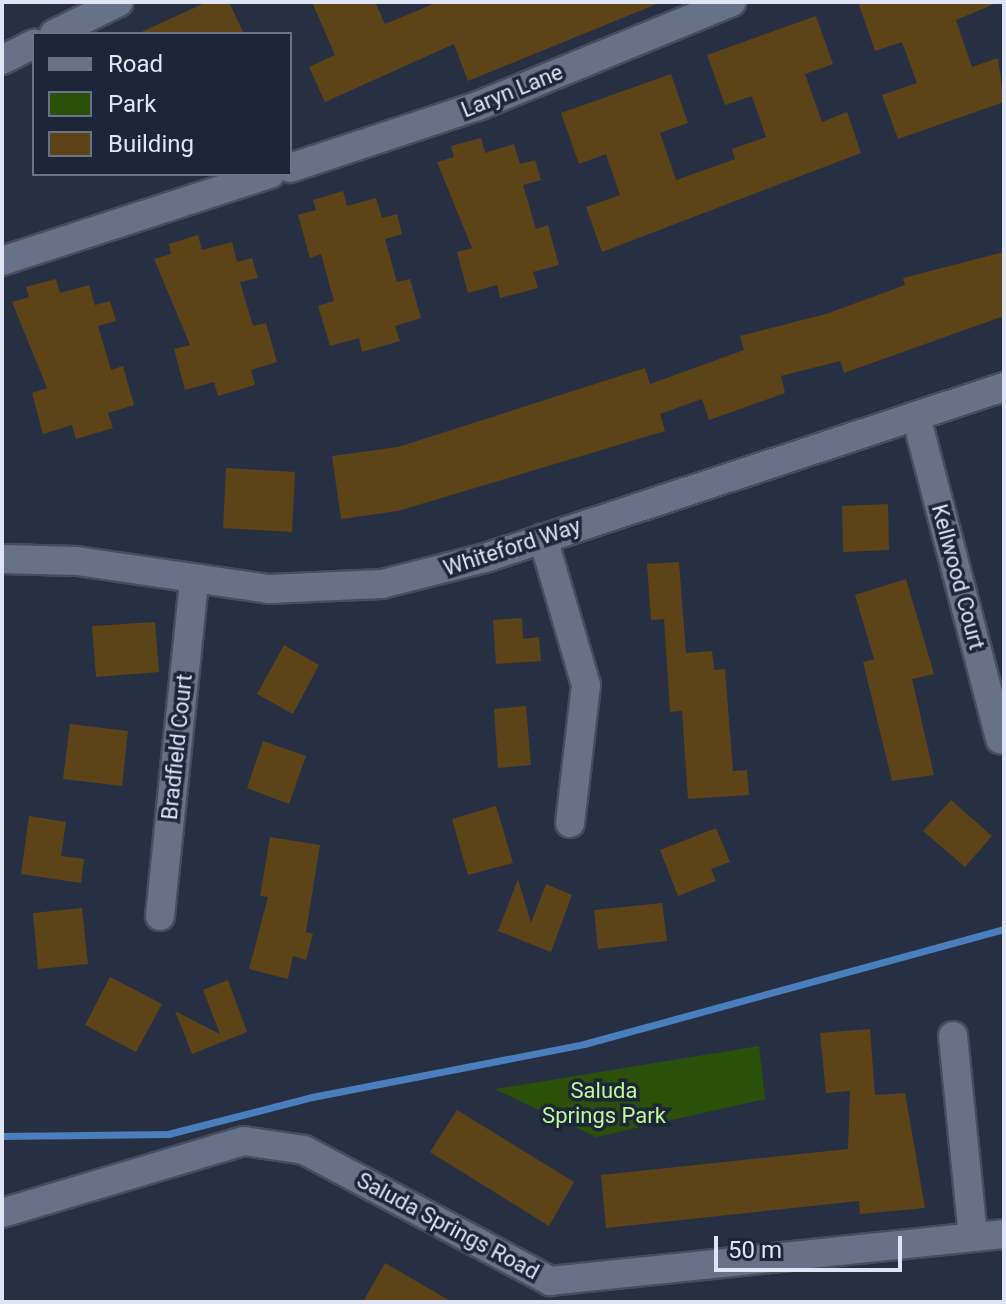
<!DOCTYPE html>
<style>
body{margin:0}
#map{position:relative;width:1006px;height:1304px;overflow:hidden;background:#273043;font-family:Roboto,sans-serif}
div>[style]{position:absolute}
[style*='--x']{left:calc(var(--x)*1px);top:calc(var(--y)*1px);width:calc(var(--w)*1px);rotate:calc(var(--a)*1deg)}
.green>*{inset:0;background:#2b500a}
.stream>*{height:7px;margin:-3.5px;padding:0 3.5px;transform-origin:3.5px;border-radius:3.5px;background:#4a7ebd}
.building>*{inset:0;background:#5c4318}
.roads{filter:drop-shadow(2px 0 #464d5d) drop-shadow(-2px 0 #464d5d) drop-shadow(0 2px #464d5d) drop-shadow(0 -2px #464d5d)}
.street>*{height:28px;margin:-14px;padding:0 14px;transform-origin:14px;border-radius:14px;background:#677188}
span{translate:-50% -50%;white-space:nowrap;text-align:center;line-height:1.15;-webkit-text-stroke:7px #1d2639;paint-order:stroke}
.street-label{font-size:22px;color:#dfe5f2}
.park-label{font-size:22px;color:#bcf996}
.frame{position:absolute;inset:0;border:4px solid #dfe5f2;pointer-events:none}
.legend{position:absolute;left:32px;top:32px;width:260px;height:144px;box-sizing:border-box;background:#1d2639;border:2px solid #6b7283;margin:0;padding:10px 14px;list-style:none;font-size:24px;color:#dfe5f2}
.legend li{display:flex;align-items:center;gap:16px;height:40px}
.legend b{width:40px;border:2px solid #6b7283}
.scale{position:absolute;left:714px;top:1236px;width:188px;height:36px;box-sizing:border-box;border:4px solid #dfe5f2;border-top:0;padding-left:10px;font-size:24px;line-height:28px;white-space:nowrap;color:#dfe5f2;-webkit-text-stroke:6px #1d2639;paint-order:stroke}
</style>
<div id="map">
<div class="green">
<div style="clip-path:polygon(759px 1046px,765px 1099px,596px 1137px,495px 1089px)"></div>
</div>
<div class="stream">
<div style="--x:2;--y:1136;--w:166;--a:-0.7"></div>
<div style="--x:168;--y:1134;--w:149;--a:-14.4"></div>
<div style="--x:312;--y:1097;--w:277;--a:-11"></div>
<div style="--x:584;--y:1044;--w:435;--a:-15.3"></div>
</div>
<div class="building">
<div style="clip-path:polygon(207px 2px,229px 2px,244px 34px,137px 34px)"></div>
<div style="clip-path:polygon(312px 2px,375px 2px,385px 24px,438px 2px,659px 3px,468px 81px,454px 44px,325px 102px,309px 67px,335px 55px)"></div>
<div style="clip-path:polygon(858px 2px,999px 2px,956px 20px,972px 67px,998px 58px,1004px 102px,898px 139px,882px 95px,917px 83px,902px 42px,875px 51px)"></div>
<div style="clip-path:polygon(816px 16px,833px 64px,805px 74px,822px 122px,847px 112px,861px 153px,602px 252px,586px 207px,620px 195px,606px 154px,579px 164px,561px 113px,671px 74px,688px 123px,660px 133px,676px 180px,735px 159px,732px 149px,766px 137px,752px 96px,725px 105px,707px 55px)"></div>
<div style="clip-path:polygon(481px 138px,485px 153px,514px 144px,520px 164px,535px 160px,541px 180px,523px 185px,536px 229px,548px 225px,559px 265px,533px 272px,538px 288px,500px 298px,497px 285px,468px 293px,457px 252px,472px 248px,437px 162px,454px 157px,451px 146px)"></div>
<div style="clip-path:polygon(343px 191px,347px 206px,376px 198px,382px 218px,397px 214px,402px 234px,385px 239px,397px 282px,410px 279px,421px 318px,395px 326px,400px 341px,362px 352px,359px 338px,330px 346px,318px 306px,334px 301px,321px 254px,310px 258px,298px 215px,316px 210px,313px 200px)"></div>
<div style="clip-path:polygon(198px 235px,202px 250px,232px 242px,237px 262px,252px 258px,258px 278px,240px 282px,253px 326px,266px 323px,277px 362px,251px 370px,255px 385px,218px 396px,214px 382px,185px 390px,174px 349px,190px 345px,154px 259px,171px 254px,169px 244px)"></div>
<div style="clip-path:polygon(1004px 252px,1004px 316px,844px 373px,840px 361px,781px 376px,785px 393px,709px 420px,702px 399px,660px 414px,665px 431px,398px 511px,341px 519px,332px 456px,398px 447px,645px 368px,650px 384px,744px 350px,740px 336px,826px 314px,905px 285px,903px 278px)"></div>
<div style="clip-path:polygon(56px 279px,60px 293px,89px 285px,95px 305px,110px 301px,116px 321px,98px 326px,111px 370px,123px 366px,134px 405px,108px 413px,113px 428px,76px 439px,72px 425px,43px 434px,32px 393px,47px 388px,12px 302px,29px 297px,26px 287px)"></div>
<div style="clip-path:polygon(226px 468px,295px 472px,292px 532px,223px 528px)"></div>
<div style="clip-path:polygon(888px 504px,889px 550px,843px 552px,842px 506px)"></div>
<div style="clip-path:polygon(679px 562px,686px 653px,712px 651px,714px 670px,725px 669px,733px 771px,747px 770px,749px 795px,688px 799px,682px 711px,670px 712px,664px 619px,651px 620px,647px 564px)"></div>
<div style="clip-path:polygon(906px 579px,934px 674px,912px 679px,934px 775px,892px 781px,863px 662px,874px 659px,855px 595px)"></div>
<div style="clip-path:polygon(522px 618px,523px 639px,539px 637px,541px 661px,496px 664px,493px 620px)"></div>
<div style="clip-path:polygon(155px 622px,159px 672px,96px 677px,92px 626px)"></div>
<div style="clip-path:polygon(284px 645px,319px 665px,293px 714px,257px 694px)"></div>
<div style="clip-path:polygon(526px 706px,531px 765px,498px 768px,494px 709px)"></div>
<div style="clip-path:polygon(70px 724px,128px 731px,122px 786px,63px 779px)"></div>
<div style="clip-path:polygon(263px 741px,306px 756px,289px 804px,247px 788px)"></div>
<div style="clip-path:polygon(951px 800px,992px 836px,965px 867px,923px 831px)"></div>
<div style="clip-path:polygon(496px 806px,513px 863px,468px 875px,452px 819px)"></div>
<div style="clip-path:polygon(29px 816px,66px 822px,61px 856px,84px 859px,81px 883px,21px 874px)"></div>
<div style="clip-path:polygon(716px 828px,730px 862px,711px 869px,716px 881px,678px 896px,660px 850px)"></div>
<div style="clip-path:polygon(270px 837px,320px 845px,306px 932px,313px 934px,306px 960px,293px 956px,288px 979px,249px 969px,268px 897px,260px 896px)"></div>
<div style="clip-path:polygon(518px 879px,531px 923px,546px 884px,572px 895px,551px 952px,498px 931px)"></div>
<div style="clip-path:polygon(662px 903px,667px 941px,598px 949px,594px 910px)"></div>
<div style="clip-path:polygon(82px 908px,88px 964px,38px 969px,33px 913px)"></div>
<div style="clip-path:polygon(110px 977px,162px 1004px,136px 1052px,85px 1025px)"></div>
<div style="clip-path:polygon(228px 980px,247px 1032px,192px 1054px,175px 1011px,220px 1034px,203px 990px)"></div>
<div style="clip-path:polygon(870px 1029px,875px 1095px,905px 1093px,925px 1208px,860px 1214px,859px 1201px,606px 1228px,601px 1175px,848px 1149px,850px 1091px,826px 1093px,820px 1033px)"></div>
<div style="clip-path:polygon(457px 1110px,574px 1182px,549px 1226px,430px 1152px)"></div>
<div style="clip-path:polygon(385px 1263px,452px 1302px,363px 1302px)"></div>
</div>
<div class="roads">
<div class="street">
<div style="--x:54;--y:34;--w:72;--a:-26.2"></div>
<div style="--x:2;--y:60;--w:36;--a:-27"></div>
<div style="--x:290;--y:168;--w:198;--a:-18.3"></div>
<div style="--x:478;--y:106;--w:274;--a:-22.3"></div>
<div style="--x:2;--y:261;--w:282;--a:-18"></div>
<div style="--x:916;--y:416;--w:334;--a:75.4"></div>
<div style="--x:543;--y:538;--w:153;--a:73.7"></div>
<div style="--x:586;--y:685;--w:139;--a:96.6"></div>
<div style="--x:2;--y:559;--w:75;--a:1.5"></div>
<div style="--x:77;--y:561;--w:194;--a:8.3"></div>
<div style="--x:269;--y:589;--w:113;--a:-2.5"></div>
<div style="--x:382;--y:584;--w:106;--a:-14.2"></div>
<div style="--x:485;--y:558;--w:546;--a:-18.24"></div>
<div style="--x:160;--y:916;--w:339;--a:-84.2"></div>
<div style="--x:953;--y:1036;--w:202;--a:84.3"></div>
<div style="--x:2;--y:1213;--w:252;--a:-16.6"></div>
<div style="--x:244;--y:1141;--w:61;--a:8.5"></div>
<div style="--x:304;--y:1150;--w:279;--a:28"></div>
<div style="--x:550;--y:1281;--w:456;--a:-5.9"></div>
</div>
</div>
<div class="street-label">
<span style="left:512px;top:91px;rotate:-22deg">Laryn Lane</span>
<span style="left:512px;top:547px;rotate:-18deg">Whiteford Way</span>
<span style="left:958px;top:577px;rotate:75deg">Kellwood Court</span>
<span style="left:177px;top:747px;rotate:-84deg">Bradfield Court</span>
<span style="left:448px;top:1226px;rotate:28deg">Saluda Springs Road</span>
</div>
<div class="park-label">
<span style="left:604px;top:1103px">Saluda<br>Springs Park</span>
</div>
<div class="frame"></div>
<ul class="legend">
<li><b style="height:10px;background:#677188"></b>Road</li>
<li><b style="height:22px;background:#2b500a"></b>Park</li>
<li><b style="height:22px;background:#5c4318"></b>Building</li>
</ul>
<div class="scale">50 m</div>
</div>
